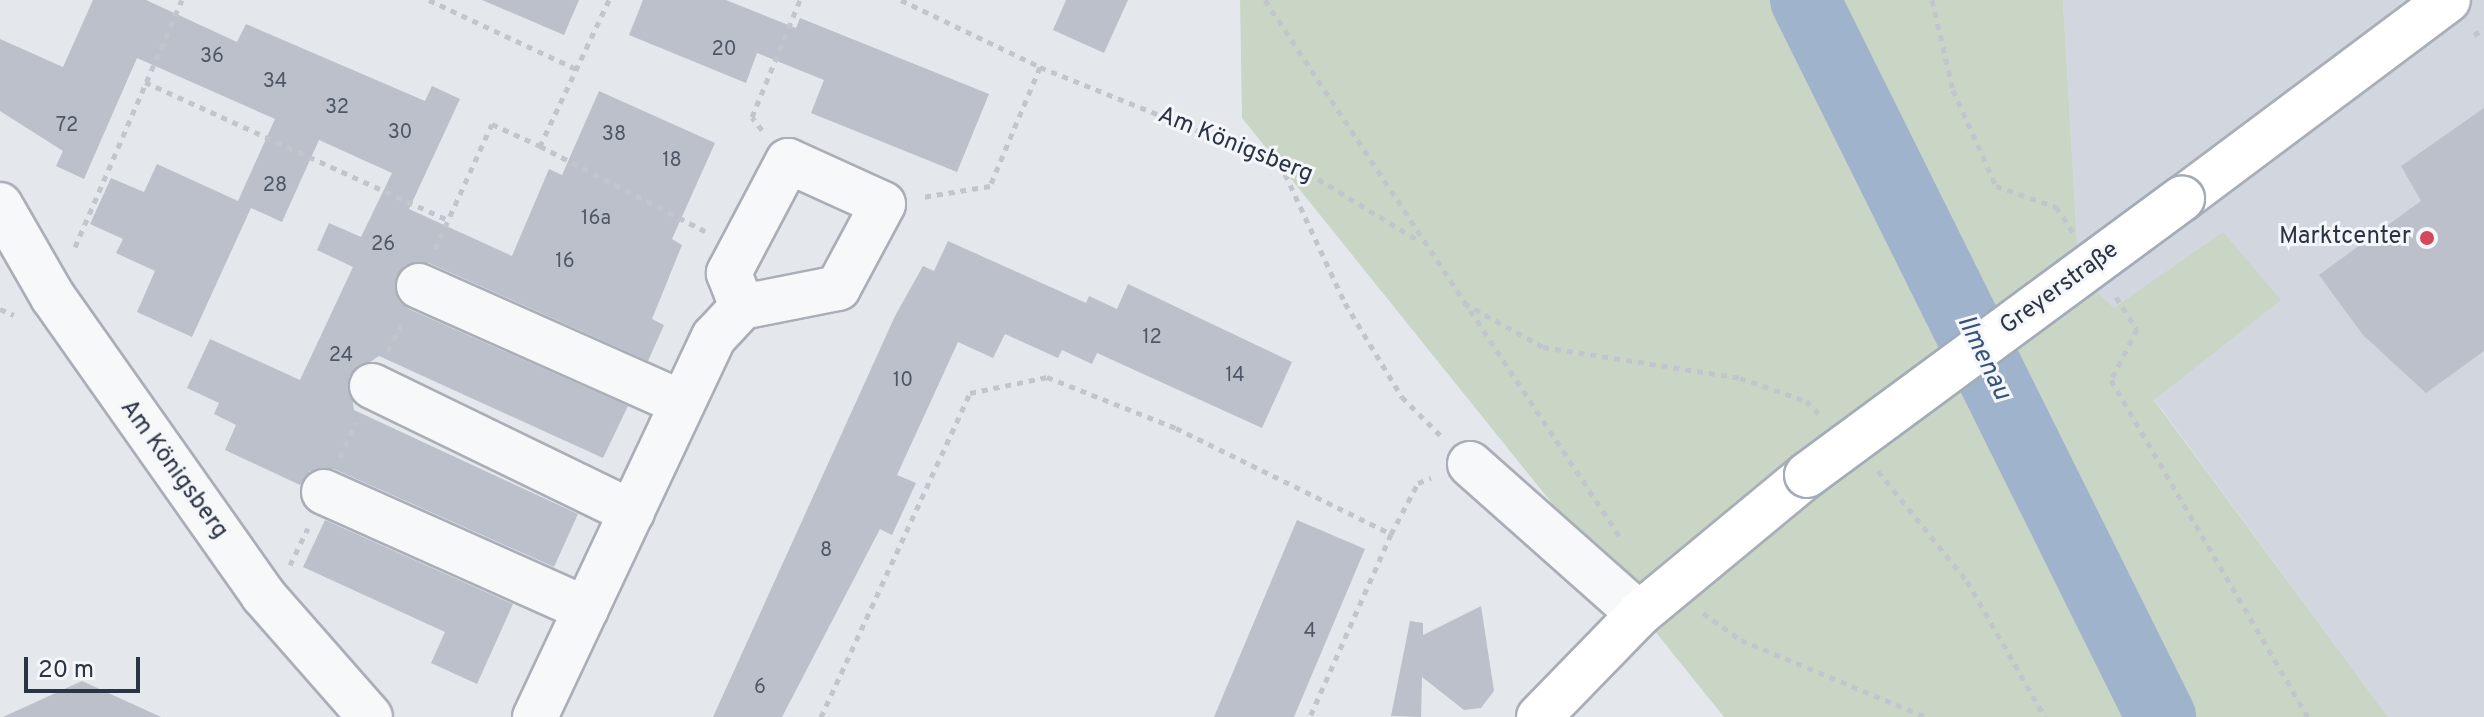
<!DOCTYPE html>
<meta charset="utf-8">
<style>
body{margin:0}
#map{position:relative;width:2484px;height:717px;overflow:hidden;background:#e4e7ec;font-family:Overpass,sans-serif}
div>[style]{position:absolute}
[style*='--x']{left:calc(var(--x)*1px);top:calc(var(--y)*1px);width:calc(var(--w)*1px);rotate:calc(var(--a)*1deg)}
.built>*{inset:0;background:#d2d6de}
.green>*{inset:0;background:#c9d6c5}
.river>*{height:70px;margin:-35px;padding:0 35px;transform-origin:35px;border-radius:35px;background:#9fb4cc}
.building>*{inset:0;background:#bbc0ca}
.path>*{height:5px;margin-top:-2.5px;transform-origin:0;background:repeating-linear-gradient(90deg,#c2c5cb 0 6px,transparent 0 12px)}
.roads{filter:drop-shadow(2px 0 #a9aeb7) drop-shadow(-2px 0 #a9aeb7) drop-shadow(0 2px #a9aeb7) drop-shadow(0 -2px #a9aeb7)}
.minor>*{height:44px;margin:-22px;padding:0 22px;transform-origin:22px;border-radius:22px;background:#f7f8fa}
.major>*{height:44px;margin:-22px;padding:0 22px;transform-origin:22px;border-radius:22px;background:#fff}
.bridges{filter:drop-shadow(2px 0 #a3abb8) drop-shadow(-2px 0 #a3abb8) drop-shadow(0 2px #a3abb8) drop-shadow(0 -2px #a3abb8)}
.major-bridge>*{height:44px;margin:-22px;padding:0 22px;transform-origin:22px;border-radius:22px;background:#fff}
.dots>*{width:22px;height:22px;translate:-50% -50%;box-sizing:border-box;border:4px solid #f4f6f9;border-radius:50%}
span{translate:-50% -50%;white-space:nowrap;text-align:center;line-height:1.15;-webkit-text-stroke:6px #f4f6f9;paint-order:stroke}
.number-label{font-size:20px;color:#4f5766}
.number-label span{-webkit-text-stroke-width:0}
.street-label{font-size:24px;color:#2b3445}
.poi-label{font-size:24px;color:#2b3445}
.right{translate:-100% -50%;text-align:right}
.water-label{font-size:26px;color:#34527a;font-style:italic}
.scale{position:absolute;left:24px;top:657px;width:116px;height:36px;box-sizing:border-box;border:4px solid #2b3445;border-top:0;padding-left:10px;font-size:24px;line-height:28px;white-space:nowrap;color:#2b3445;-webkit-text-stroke:6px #f4f6f9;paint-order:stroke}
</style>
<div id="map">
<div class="built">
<div style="clip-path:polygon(2063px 0,2484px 0,2484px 717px,2388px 717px,2154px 399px,2079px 276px)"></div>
</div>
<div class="green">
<div style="clip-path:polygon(1240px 0,2063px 0,2079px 276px,2114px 308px,2223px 232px,2281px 300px,2154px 400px,2388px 717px,1724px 717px,1242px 118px)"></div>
</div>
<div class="river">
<div style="--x:1805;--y:0;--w:801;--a:63.59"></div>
</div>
<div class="building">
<div style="clip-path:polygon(93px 0,146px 0,237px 42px,246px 24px,425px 101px,432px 86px,460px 99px,409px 209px,512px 256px,549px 169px,562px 175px,599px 91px,715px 143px,672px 239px,682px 245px,652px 319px,664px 325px,648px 361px,429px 263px,405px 265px,396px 277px,398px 300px,409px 309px,628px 406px,603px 458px,379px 356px,349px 376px,354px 410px,578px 514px,554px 567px,334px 469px,310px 471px,300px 485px,225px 450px,236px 425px,214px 414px,219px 403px,187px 388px,210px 339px,300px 380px,353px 267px,317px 250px,329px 223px,361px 237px,392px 173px,319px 140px,282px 222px,251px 208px,192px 337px,137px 312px,155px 271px,116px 253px,123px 239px,90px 224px,111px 178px,144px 192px,157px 164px,238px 201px,275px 119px,137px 58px,84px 179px,56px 166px,63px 151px,0 111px,0 39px,63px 67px)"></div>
<div style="clip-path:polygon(482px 0,579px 0,564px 35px)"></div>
<div style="clip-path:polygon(643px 0,726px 0,796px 28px,800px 18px,989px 94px,957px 172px,811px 113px,824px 80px,757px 53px,746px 83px,629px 35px)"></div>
<div style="clip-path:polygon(1066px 0,1128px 0,1104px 53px,1053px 30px)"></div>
<div style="clip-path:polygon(2484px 108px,2484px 351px,2426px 393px,2363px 335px,2319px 275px,2421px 201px,2401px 166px)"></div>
<div style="clip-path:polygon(948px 241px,1086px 303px,1089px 296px,1117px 309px,1128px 284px,1292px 362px,1262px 428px,1097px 353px,1092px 364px,1062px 350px,1058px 358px,1005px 334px,993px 358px,958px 342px,897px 475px,916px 483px,892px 535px,880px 529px,782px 717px,713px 717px,895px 316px,923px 266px,934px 271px)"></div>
<div style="clip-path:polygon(325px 520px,513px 604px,477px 684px,431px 663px,445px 632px,303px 567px)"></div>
<div style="clip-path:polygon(1297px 520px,1365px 549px,1294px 717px,1214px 717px)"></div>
<div style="clip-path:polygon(1481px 606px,1494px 691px,1481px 708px,1464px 710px,1422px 677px,1421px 717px,1391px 716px,1410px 621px,1423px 623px,1423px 635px)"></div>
<div style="clip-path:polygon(82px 681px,161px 717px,3px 717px)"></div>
</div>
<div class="path">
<div style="--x:429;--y:0;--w:162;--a:25.1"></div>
<div style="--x:609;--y:0;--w:161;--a:115.3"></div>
<div style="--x:540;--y:146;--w:186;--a:27.3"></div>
<div style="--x:901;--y:0;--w:154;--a:25.7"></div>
<div style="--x:1040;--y:67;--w:129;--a:112.8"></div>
<div style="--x:990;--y:186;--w:68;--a:170.7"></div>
<div style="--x:1265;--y:0;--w:647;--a:56.53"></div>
<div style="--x:1932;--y:0;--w:92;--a:76.9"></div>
<div style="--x:1953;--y:90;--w:105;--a:65.9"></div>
<div style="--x:1996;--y:186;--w:64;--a:19.3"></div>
<div style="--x:2056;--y:207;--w:30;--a:56"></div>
<div style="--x:2474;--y:35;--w:12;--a:-31"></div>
<div style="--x:1040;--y:67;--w:300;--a:21.9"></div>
<div style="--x:1318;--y:179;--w:119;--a:31.5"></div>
<div style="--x:145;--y:82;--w:333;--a:24.5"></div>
<div style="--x:762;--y:130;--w:16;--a:-128"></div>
<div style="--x:752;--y:117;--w:126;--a:-67.7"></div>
<div style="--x:1280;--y:163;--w:154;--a:65.1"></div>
<div style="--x:1345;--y:303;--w:110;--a:58.8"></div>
<div style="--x:1402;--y:397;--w:55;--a:45"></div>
<div style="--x:75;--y:247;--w:269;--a:-66.6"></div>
<div style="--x:435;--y:249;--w:137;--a:-65.5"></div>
<div style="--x:492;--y:124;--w:53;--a:24.6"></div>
<div style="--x:2116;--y:297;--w:38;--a:57"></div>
<div style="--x:2137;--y:329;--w:57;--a:117"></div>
<div style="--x:2111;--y:380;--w:390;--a:59.7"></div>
<div style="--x:1464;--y:303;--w:90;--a:29.1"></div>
<div style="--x:1543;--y:347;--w:199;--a:8.9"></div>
<div style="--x:1740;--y:378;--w:70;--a:19.2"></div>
<div style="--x:1806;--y:401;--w:18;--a:45"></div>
<div style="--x:0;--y:309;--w:15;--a:23"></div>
<div style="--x:388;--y:351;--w:30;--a:-64"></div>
<div style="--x:340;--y:457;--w:38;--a:-65"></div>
<div style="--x:1878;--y:471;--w:141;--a:51"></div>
<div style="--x:1967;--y:581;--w:157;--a:60.2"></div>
<div style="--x:1391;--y:534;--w:58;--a:-62.1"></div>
<div style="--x:1418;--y:483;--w:14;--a:-21"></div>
<div style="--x:290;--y:565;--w:41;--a:-64.1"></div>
<div style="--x:1703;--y:613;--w:47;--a:35.4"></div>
<div style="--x:1741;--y:640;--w:200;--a:22.6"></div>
<div style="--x:821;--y:717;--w:357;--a:-65.3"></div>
<div style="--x:970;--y:393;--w:79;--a:-11.7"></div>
<div style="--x:1047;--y:377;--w:139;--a:21.6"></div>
<div style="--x:1176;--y:428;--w:240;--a:26.2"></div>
<div style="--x:1391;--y:534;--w:200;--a:113.9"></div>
</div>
<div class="roads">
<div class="minor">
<div style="--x:0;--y:205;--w:106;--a:60.1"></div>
<div style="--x:53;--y:297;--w:365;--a:54.8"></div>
<div style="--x:263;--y:595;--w:162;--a:48.7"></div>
<div style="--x:419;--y:286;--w:288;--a:24"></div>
<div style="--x:372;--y:386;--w:289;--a:25.9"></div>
<div style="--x:1470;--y:464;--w:226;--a:41.6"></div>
<div style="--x:324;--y:492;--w:287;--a:24.1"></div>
<div style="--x:535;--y:717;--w:420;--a:-64.8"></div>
<div style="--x:714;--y:337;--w:41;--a:-47"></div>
<div style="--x:742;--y:307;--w:98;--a:-11.2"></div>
<div style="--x:838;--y:288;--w:95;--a:-61.8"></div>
<div style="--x:883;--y:204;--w:104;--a:-155.6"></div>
<div style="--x:788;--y:161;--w:127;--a:117.8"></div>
<div style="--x:729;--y:273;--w:36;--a:69"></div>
</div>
<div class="major">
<div style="--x:2182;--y:199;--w:332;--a:-36.8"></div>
<div style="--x:1539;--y:717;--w:144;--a:-45.8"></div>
<div style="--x:1639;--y:614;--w:218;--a:-39.6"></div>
</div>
</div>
<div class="bridges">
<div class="major-bridge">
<div style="--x:1807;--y:475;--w:466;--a:-36.4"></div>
</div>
</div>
<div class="dots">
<div style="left:2427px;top:238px;background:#d1495b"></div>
</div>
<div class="number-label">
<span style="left:724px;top:50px">20</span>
<span style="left:212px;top:57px">36</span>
<span style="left:275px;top:82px">34</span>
<span style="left:337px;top:108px">32</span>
<span style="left:67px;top:126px">72</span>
<span style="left:400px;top:133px">30</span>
<span style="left:614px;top:135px">38</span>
<span style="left:672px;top:161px">18</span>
<span style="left:275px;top:186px">28</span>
<span style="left:596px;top:219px">16a</span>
<span style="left:383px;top:245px">26</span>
<span style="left:565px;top:262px">16</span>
<span style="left:1152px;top:338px">12</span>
<span style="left:341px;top:356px">24</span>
<span style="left:1235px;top:376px">14</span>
<span style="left:903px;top:381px">10</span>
<span style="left:826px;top:551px">8</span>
<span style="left:1310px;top:632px">4</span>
<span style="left:760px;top:688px">6</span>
</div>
<div class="street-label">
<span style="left:1235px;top:146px;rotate:22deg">Am Königsberg</span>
<span style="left:2060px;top:289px;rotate:-36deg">Greyerstraße</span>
<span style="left:173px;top:470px;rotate:54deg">Am Königsberg</span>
</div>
<div class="poi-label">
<span class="right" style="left:2411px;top:238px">Marktcenter</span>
</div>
<div class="water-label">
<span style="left:1983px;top:358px;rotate:64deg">Ilmenau</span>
</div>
<div class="scale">20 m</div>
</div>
